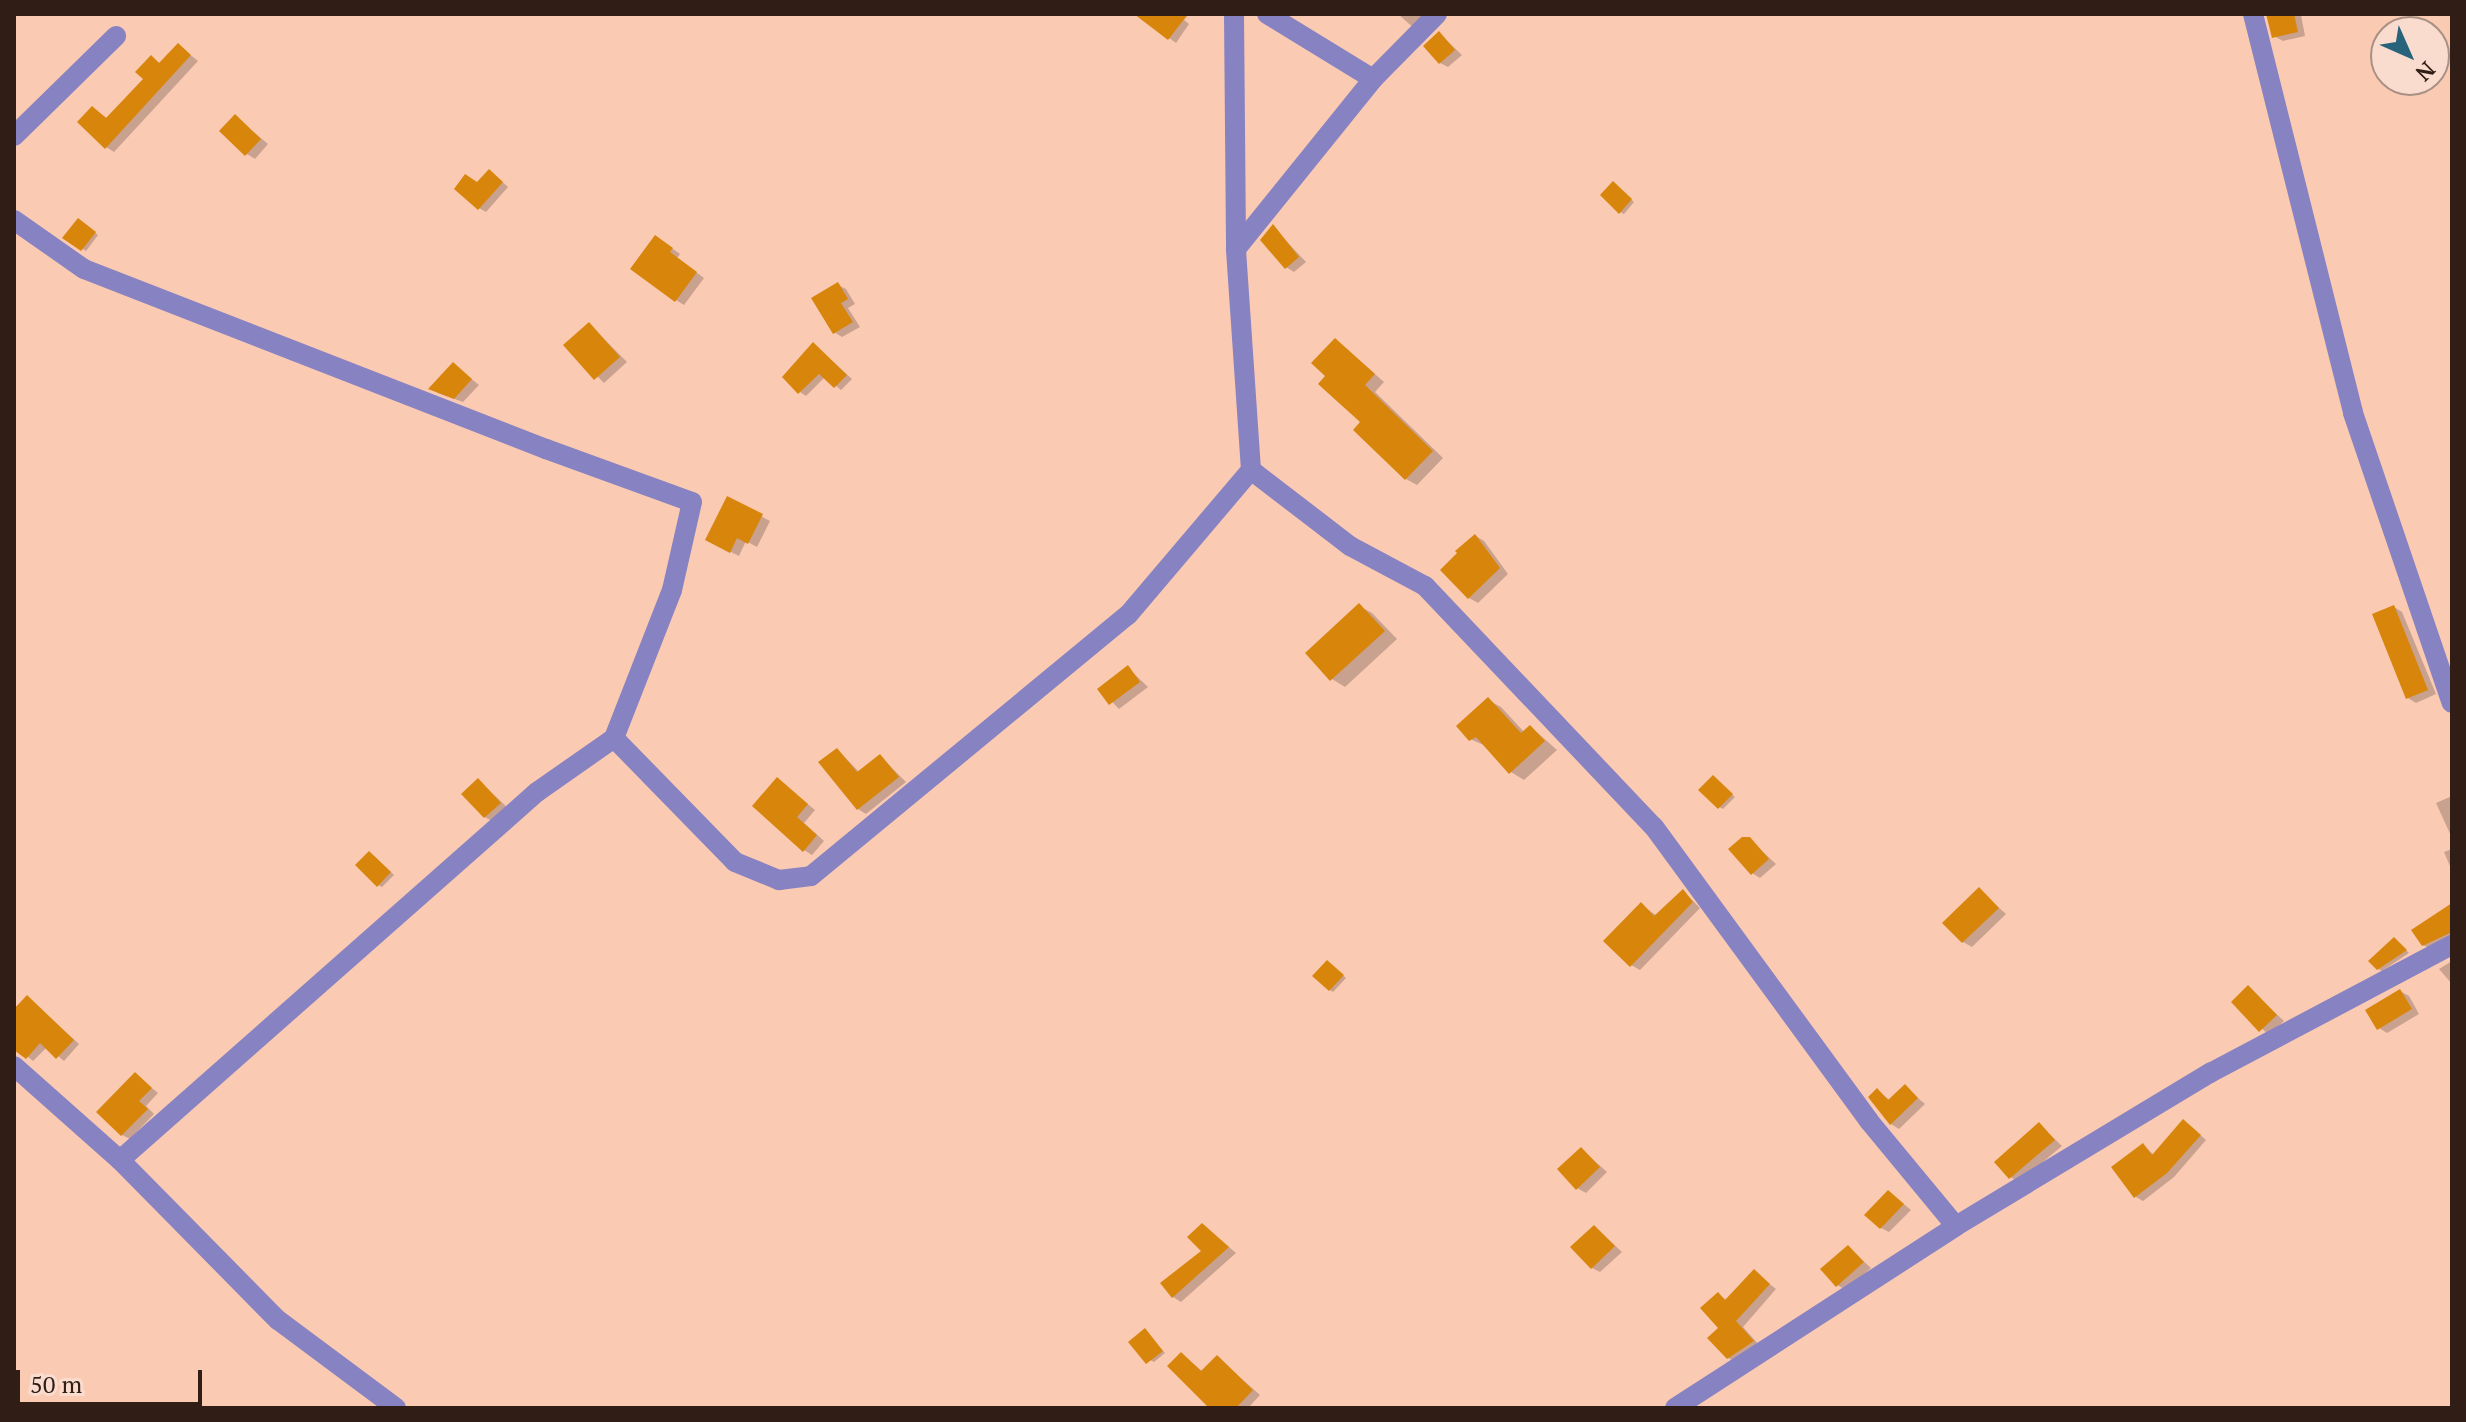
<!DOCTYPE html>
<style>
body{margin:0}
#map{position:relative;width:2466px;height:1422px;overflow:hidden;background:#fbcab3;font-family:"PT Serif",serif}
div>[style]{position:absolute}
[style*='--x']{left:calc(var(--x)*1px);top:calc(var(--y)*1px);width:calc(var(--w)*1px);rotate:calc(var(--a)*1deg)}
.shadow>*{inset:0;background:#0003}
.building>*{inset:0;background:#d8860b}
.minor>*{height:20px;margin:-10px;padding:0 10px;transform-origin:10px;border-radius:10px;background:#8782c2}
span{translate:-50% -50%;white-space:nowrap;text-align:center;line-height:1.15;-webkit-text-stroke:6px #fadcce;paint-order:stroke}
.frame{position:absolute;inset:0;border:16px solid #301e16;pointer-events:none}
.north{position:absolute;left:2370px;top:16px;width:80px;height:80px;box-sizing:border-box;background:#fadcce;border:2px solid #a99084;border-radius:50%;rotate:135deg;font-size:22px;font-weight:700;line-height:32px;text-align:center;color:#301e16}
.north::after{content:'';display:block;margin:auto;width:28px;height:36px;background:#27637b;clip-path:polygon(50% 0,100% 100%,50% 72%,0 100%)}
.scale{position:absolute;left:16px;top:1370px;width:186px;height:36px;box-sizing:border-box;border:4px solid #301e16;border-top:0;padding-left:10px;font-size:24px;line-height:28px;white-space:nowrap;color:#301e16;-webkit-text-stroke:6px #fadcce;paint-order:stroke}
</style>
<div id="map">
<div class="shadow">
<div style="clip-path:polygon(1189px 14px,1184px 20px,1189px 24px,1176px 43px,1138px 15px)"></div>
<div style="clip-path:polygon(1398px 14px,1422px 14px,1427px 19px,1416px 30px)"></div>
<div style="clip-path:polygon(2274px 14px,2301px 15px,2305px 36px,2283px 41px,2274px 36px)"></div>
<div style="clip-path:polygon(1439px 33px,1462px 55px,1448px 67px,1440px 63px)"></div>
<div style="clip-path:polygon(178px 45px,198px 61px,114px 152px,106px 147px,93px 108px,108px 119px,146px 79px,151px 57px,161px 64px)"></div>
<div style="clip-path:polygon(235px 117px,268px 144px,255px 159px,247px 154px)"></div>
<div style="clip-path:polygon(496px 176px,508px 187px,486px 212px,479px 208px,478px 184px)"></div>
<div style="clip-path:polygon(1616px 186px,1634px 202px,1624px 214px,1620px 212px)"></div>
<div style="clip-path:polygon(82px 222px,98px 235px,86px 251px,65px 238px)"></div>
<div style="clip-path:polygon(1273px 227px,1306px 262px,1294px 272px,1286px 267px)"></div>
<div style="clip-path:polygon(663px 242px,680px 254px,677px 258px,704px 278px,684px 305px,676px 300px)"></div>
<div style="clip-path:polygon(838px 285px,846px 289px,855px 304px,848px 308px,860px 327px,842px 337px,834px 332px)"></div>
<div style="clip-path:polygon(590px 325px,627px 362px,604px 383px,566px 345px)"></div>
<div style="clip-path:polygon(1336px 340px,1384px 382px,1375px 392px,1443px 458px,1417px 485px,1406px 479px,1328px 376px)"></div>
<div style="clip-path:polygon(819px 349px,852px 379px,841px 390px,825px 377px,806px 396px,800px 392px)"></div>
<div style="clip-path:polygon(453px 364px,479px 385px,463px 402px,438px 393px)"></div>
<div style="clip-path:polygon(728px 499px,770px 521px,757px 547px,746px 541px,739px 556px,707px 540px)"></div>
<div style="clip-path:polygon(1476px 536px,1484px 541px,1508px 574px,1478px 603px,1469px 598px)"></div>
<div style="clip-path:polygon(1359px 606px,1372px 613px,1397px 639px,1345px 687px,1332px 679px)"></div>
<div style="clip-path:polygon(2394px 607px,2402px 612px,2436px 694px,2416px 703px,2408px 698px)"></div>
<div style="clip-path:polygon(1128px 668px,1148px 687px,1119px 709px,1100px 689px)"></div>
<div style="clip-path:polygon(1488px 700px,1501px 707px,1525px 733px,1531px 727px,1557px 750px,1524px 780px,1511px 772px,1486px 746px,1470px 739px)"></div>
<div style="clip-path:polygon(838px 750px,860px 773px,880px 756px,906px 782px,866px 814px,858px 809px)"></div>
<div style="clip-path:polygon(1716px 779px,1735px 797px,1723px 809px,1719px 807px)"></div>
<div style="clip-path:polygon(778px 780px,815px 810px,804px 823px,824px 841px,812px 855px,804px 850px)"></div>
<div style="clip-path:polygon(479px 781px,508px 808px,493px 822px,485px 817px)"></div>
<div style="clip-path:polygon(2452px 796px,2452px 838px,2436px 803px)"></div>
<div style="clip-path:polygon(1749px 839px,1776px 864px,1760px 878px,1752px 873px)"></div>
<div style="clip-path:polygon(2452px 849px,2452px 871px,2444px 852px)"></div>
<div style="clip-path:polygon(373px 855px,394px 875px,382px 887px,378px 885px)"></div>
<div style="clip-path:polygon(1979px 890px,2006px 914px,1972px 947px,1963px 942px)"></div>
<div style="clip-path:polygon(1684px 892px,1700px 908px,1640px 970px,1631px 965px,1642px 905px,1657px 916px)"></div>
<div style="clip-path:polygon(2452px 905px,2452px 941px,2433px 950px,2423px 945px)"></div>
<div style="clip-path:polygon(2395px 939px,2409px 953px,2382px 971px,2378px 969px)"></div>
<div style="clip-path:polygon(2452px 961px,2452px 984px,2439px 969px)"></div>
<div style="clip-path:polygon(1330px 964px,1346px 978px,1333px 992px,1330px 990px)"></div>
<div style="clip-path:polygon(2248px 988px,2284px 1021px,2269px 1035px,2233px 1002px)"></div>
<div style="clip-path:polygon(2400px 991px,2409px 996px,2419px 1014px,2387px 1033px,2379px 1028px)"></div>
<div style="clip-path:polygon(28px 998px,79px 1044px,64px 1061px,47px 1047px,33px 1061px,14px 1045px,14px 1008px)"></div>
<div style="clip-path:polygon(135px 1074px,158px 1093px,146px 1106px,154px 1114px,130px 1139px,122px 1135px)"></div>
<div style="clip-path:polygon(1905px 1087px,1925px 1104px,1899px 1129px,1891px 1124px,1877px 1090px,1891px 1101px)"></div>
<div style="clip-path:polygon(2039px 1124px,2062px 1146px,2019px 1182px,2010px 1177px)"></div>
<div style="clip-path:polygon(2190px 1126px,2206px 1140px,2174px 1177px,2143px 1201px,2136px 1197px,2114px 1167px,2143px 1145px,2154px 1155px)"></div>
<div style="clip-path:polygon(1581px 1149px,1607px 1172px,1586px 1193px,1577px 1188px)"></div>
<div style="clip-path:polygon(1889px 1192px,1911px 1210px,1889px 1232px,1881px 1228px)"></div>
<div style="clip-path:polygon(1595px 1227px,1622px 1252px,1600px 1272px,1592px 1268px)"></div>
<div style="clip-path:polygon(1210px 1231px,1236px 1253px,1181px 1302px,1173px 1297px,1204px 1251px)"></div>
<div style="clip-path:polygon(1848px 1247px,1871px 1268px,1846px 1290px,1837px 1285px)"></div>
<div style="clip-path:polygon(1754px 1272px,1776px 1289px,1743px 1327px,1760px 1346px,1736px 1362px,1728px 1358px,1718px 1295px,1727px 1300px)"></div>
<div style="clip-path:polygon(1145px 1331px,1165px 1353px,1154px 1362px,1150px 1360px)"></div>
<div style="clip-path:polygon(1182px 1354px,1203px 1372px,1218px 1358px,1260px 1395px,1248px 1408px,1211px 1408px)"></div>
</div>
<div class="building">
<div style="clip-path:polygon(1134px 14px,1188px 14px,1168px 40px)"></div>
<div style="clip-path:polygon(2266px 14px,2294px 14px,2298px 32px,2272px 38px)"></div>
<div style="clip-path:polygon(1439px 31px,1455px 50px,1439px 64px,1423px 46px)"></div>
<div style="clip-path:polygon(178px 43px,191px 55px,105px 149px,77px 122px,92px 106px,106px 118px,143px 79px,135px 72px,151px 55px,159px 63px)"></div>
<div style="clip-path:polygon(235px 114px,261px 139px,245px 156px,219px 131px)"></div>
<div style="clip-path:polygon(489px 169px,503px 182px,478px 210px,454px 189px,465px 174px,477px 182px)"></div>
<div style="clip-path:polygon(1613px 181px,1632px 199px,1619px 214px,1600px 195px)"></div>
<div style="clip-path:polygon(78px 218px,96px 232px,81px 251px,62px 238px)"></div>
<div style="clip-path:polygon(1273px 224px,1299px 257px,1285px 269px,1260px 240px)"></div>
<div style="clip-path:polygon(655px 235px,673px 248px,670px 252px,697px 272px,675px 302px,630px 269px)"></div>
<div style="clip-path:polygon(838px 282px,848px 299px,841px 303px,853px 322px,833px 334px,811px 298px)"></div>
<div style="clip-path:polygon(589px 322px,620px 357px,594px 380px,563px 345px)"></div>
<div style="clip-path:polygon(1335px 338px,1375px 374px,1365px 385px,1433px 451px,1405px 480px,1353px 430px,1360px 422px,1318px 384px,1325px 376px,1311px 363px)"></div>
<div style="clip-path:polygon(813px 342px,847px 375px,834px 388px,819px 374px,798px 394px,782px 377px)"></div>
<div style="clip-path:polygon(453px 362px,472px 379px,454px 399px,428px 389px)"></div>
<div style="clip-path:polygon(727px 496px,763px 514px,748px 544px,737px 538px,730px 553px,705px 540px)"></div>
<div style="clip-path:polygon(1475px 534px,1500px 568px,1468px 599px,1440px 570px,1457px 553px,1455px 551px)"></div>
<div style="clip-path:polygon(1359px 603px,1385px 631px,1330px 681px,1305px 653px)"></div>
<div style="clip-path:polygon(2394px 605px,2428px 690px,2406px 699px,2372px 614px)"></div>
<div style="clip-path:polygon(1128px 665px,1140px 682px,1109px 705px,1097px 689px)"></div>
<div style="clip-path:polygon(1488px 697px,1521px 733px,1530px 725px,1545px 741px,1509px 774px,1476px 737px,1469px 741px,1456px 726px)"></div>
<div style="clip-path:polygon(837px 748px,857px 772px,880px 754px,899px 777px,857px 810px,818px 762px)"></div>
<div style="clip-path:polygon(1713px 775px,1733px 794px,1718px 809px,1698px 790px)"></div>
<div style="clip-path:polygon(777px 777px,808px 804px,797px 817px,817px 835px,803px 852px,752px 806px)"></div>
<div style="clip-path:polygon(478px 778px,501px 803px,484px 818px,461px 794px)"></div>
<div style="clip-path:polygon(1742px 837px,1750px 837px,1769px 859px,1751px 875px,1728px 849px)"></div>
<div style="clip-path:polygon(369px 851px,391px 872px,377px 887px,355px 865px)"></div>
<div style="clip-path:polygon(1979px 887px,1999px 908px,1962px 943px,1942px 923px)"></div>
<div style="clip-path:polygon(1683px 889px,1693px 902px,1630px 967px,1603px 941px,1641px 902px,1654px 916px)"></div>
<div style="clip-path:polygon(2452px 903px,2452px 932px,2422px 946px,2411px 930px)"></div>
<div style="clip-path:polygon(2394px 937px,2407px 950px,2377px 970px,2368px 961px)"></div>
<div style="clip-path:polygon(1327px 960px,1344px 975px,1329px 991px,1312px 976px)"></div>
<div style="clip-path:polygon(2248px 985px,2277px 1015px,2259px 1032px,2231px 1002px)"></div>
<div style="clip-path:polygon(2400px 989px,2412px 1009px,2377px 1030px,2365px 1010px)"></div>
<div style="clip-path:polygon(27px 995px,74px 1040px,56px 1059px,40px 1043px,26px 1059px,14px 1050px,14px 1009px)"></div>
<div style="clip-path:polygon(135px 1072px,152px 1088px,139px 1101px,148px 1109px,121px 1136px,96px 1112px)"></div>
<div style="clip-path:polygon(1905px 1084px,1918px 1098px,1890px 1125px,1868px 1097px,1877px 1088px,1888px 1100px)"></div>
<div style="clip-path:polygon(2183px 1119px,2201px 1135px,2167px 1173px,2134px 1198px,2111px 1167px,2143px 1143px,2152px 1155px)"></div>
<div style="clip-path:polygon(2039px 1122px,2055px 1140px,2009px 1179px,1994px 1162px)"></div>
<div style="clip-path:polygon(1581px 1147px,1600px 1167px,1576px 1190px,1557px 1169px)"></div>
<div style="clip-path:polygon(1888px 1190px,1904px 1204px,1880px 1229px,1864px 1215px)"></div>
<div style="clip-path:polygon(1202px 1223px,1229px 1247px,1172px 1298px,1160px 1283px,1201px 1251px,1187px 1237px)"></div>
<div style="clip-path:polygon(1594px 1225px,1615px 1246px,1591px 1269px,1570px 1247px)"></div>
<div style="clip-path:polygon(1848px 1245px,1864px 1262px,1836px 1287px,1820px 1269px)"></div>
<div style="clip-path:polygon(1754px 1269px,1770px 1284px,1736px 1321px,1754px 1341px,1727px 1359px,1707px 1338px,1718px 1328px,1700px 1308px,1718px 1292px,1725px 1300px)"></div>
<div style="clip-path:polygon(1145px 1328px,1163px 1351px,1146px 1364px,1128px 1342px)"></div>
<div style="clip-path:polygon(1181px 1352px,1201px 1371px,1217px 1355px,1253px 1390px,1236px 1408px,1209px 1408px,1167px 1366px)"></div>
</div>
<div class="minor">
<div style="--x:1234;--y:14;--w:235;--a:89.5"></div>
<div style="--x:1267;--y:14;--w:124;--a:31.5"></div>
<div style="--x:2253;--y:14;--w:411;--a:75.9"></div>
<div style="--x:2353;--y:413;--w:306;--a:71.2"></div>
<div style="--x:14;--y:136;--w:143;--a:-44.4"></div>
<div style="--x:14;--y:220;--w:85;--a:35"></div>
<div style="--x:84;--y:269;--w:496;--a:21.3"></div>
<div style="--x:546;--y:449;--w:155;--a:20"></div>
<div style="--x:692;--y:502;--w:90;--a:102.8"></div>
<div style="--x:672;--y:590;--w:159;--a:111.4"></div>
<div style="--x:1251;--y:470;--w:125;--a:37.5"></div>
<div style="--x:1350;--y:546;--w:85;--a:28.1"></div>
<div style="--x:1425;--y:586;--w:332;--a:46.5"></div>
<div style="--x:1654;--y:827;--w:364;--a:53.8"></div>
<div style="--x:1869;--y:1121;--w:136;--a:50.4"></div>
<div style="--x:14;--y:1066;--w:142;--a:41.6"></div>
<div style="--x:120;--y:1160;--w:225;--a:45.4"></div>
<div style="--x:278;--y:1320;--w:147;--a:36.7"></div>
<div style="--x:120;--y:1160;--w:556;--a:-41.43"></div>
<div style="--x:537;--y:792;--w:94;--a:-35"></div>
<div style="--x:614;--y:738;--w:173;--a:45.7"></div>
<div style="--x:735;--y:862;--w:48;--a:22.2"></div>
<div style="--x:779;--y:880;--w:32;--a:-7"></div>
<div style="--x:811;--y:876;--w:411;--a:-39.5"></div>
<div style="--x:1128;--y:615;--w:190;--a:-49.7"></div>
<div style="--x:1251;--y:470;--w:222;--a:-93.9"></div>
<div style="--x:1236;--y:249;--w:218;--a:-51.1"></div>
<div style="--x:1373;--y:79;--w:91;--a:-45.4"></div>
<div style="--x:1675;--y:1408;--w:335;--a:-32.9"></div>
<div style="--x:1956;--y:1226;--w:297;--a:-31.1"></div>
<div style="--x:2210;--y:1073;--w:274;--a:-27.9"></div>
</div>
<div class="frame"></div>
<div class="north">N</div>
<div class="scale">50 m</div>
</div>
